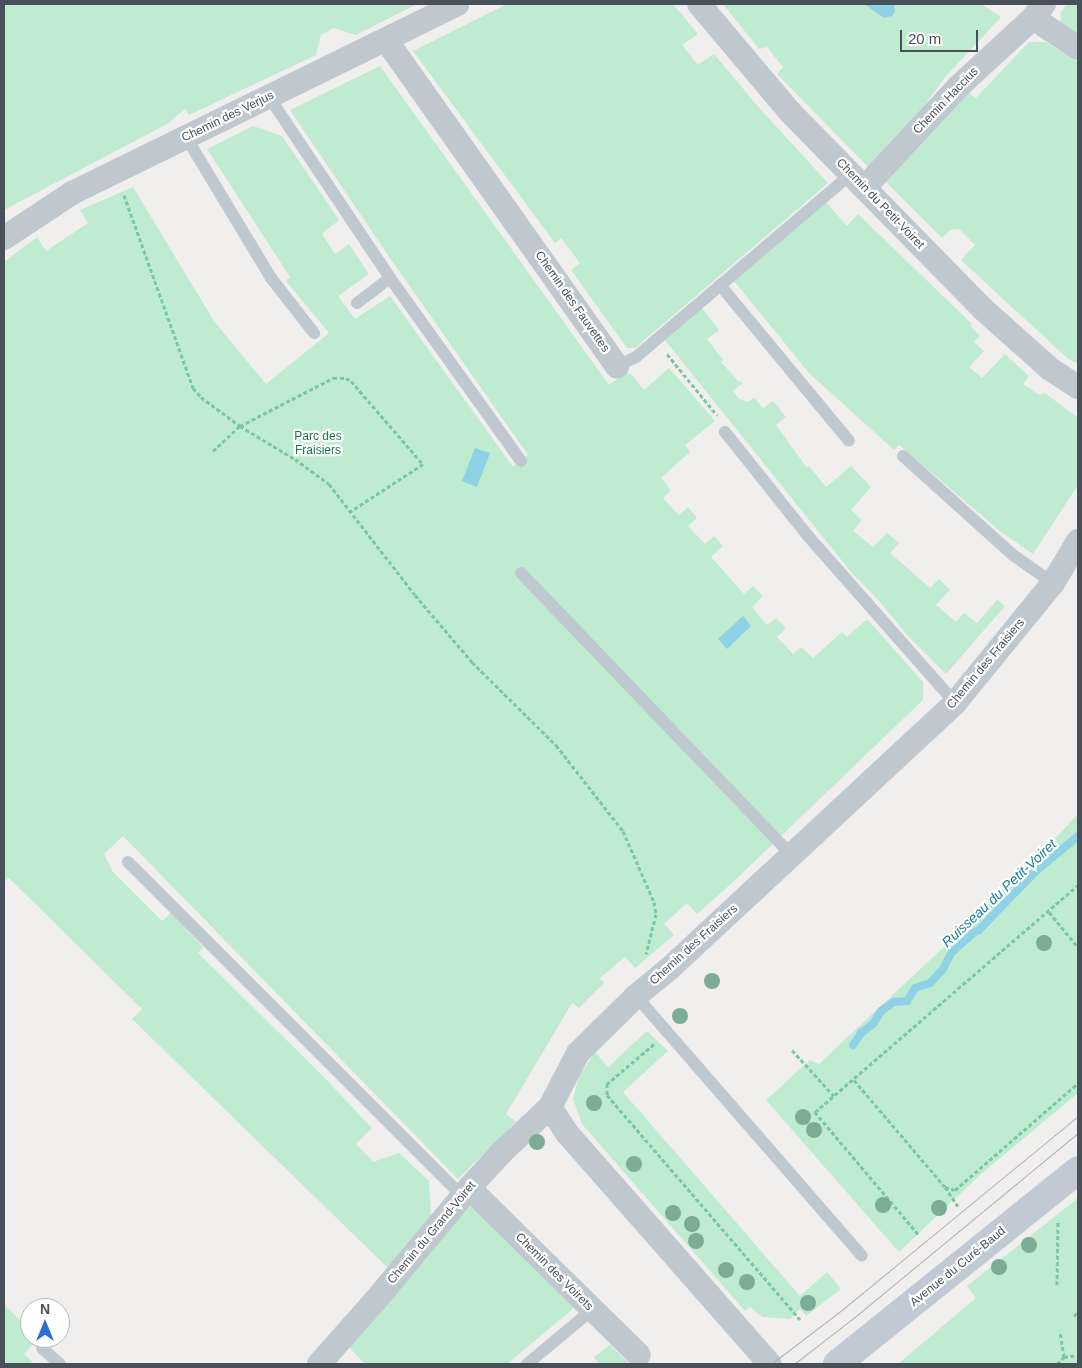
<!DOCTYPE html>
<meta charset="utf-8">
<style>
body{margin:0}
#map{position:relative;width:1082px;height:1368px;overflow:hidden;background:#f1eeee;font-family:Arial,sans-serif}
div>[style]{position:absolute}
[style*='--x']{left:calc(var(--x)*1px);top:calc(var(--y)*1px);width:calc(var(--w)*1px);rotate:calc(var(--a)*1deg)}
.green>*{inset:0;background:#bfebd1}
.water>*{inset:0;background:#8fd2e5}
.stream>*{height:8px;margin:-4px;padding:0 4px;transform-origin:4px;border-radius:4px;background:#8fd2e5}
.path>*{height:3px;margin-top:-1.5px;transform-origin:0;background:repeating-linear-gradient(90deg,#7ac7a2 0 4px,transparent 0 6.5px)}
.lane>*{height:12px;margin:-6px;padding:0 6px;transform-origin:6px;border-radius:6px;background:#c0c8cf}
.street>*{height:24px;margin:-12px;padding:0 12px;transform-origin:12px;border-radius:12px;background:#c0c8cf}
.secondary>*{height:28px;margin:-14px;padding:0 14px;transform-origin:14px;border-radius:14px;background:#c0c9d4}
.tram>*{height:1px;margin:-0.5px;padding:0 0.5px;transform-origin:0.5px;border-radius:0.5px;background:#b1b3b8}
.trees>*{width:16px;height:16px;margin:-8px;border-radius:50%;background:#7cad94}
span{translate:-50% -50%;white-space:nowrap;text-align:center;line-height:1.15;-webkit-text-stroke:4.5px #fff;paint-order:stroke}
.street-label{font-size:12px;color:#48515a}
.park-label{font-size:12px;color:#1d774b}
.water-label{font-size:14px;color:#16809f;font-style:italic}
.frame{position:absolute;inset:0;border:5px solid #48515a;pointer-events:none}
.north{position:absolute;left:20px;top:1298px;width:50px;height:50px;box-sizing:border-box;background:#fff;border:1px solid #b6b9bd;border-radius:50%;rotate:0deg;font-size:14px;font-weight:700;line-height:20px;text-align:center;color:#48515a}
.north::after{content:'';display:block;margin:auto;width:18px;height:22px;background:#266fd3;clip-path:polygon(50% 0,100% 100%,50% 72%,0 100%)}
.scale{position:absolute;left:900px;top:30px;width:78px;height:22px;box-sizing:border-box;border:2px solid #48515a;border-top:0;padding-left:6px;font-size:15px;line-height:18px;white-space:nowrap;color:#48515a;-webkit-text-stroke:4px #fff;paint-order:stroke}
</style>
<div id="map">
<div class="green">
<div style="clip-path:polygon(4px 4px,417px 4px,356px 35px,333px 28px,321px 35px,316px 55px,189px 115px,185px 109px,167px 124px,4px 210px)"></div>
<div style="clip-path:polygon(507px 4px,673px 4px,698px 34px,682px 45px,698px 65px,714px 54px,761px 110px,828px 183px,635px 348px,627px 348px,571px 270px,580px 263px,561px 238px,555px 243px,413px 51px)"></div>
<div style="clip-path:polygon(723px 4px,981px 4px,1001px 17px,946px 76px,919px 113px,868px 167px,777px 74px,783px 67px,767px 47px,759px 49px)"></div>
<div style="clip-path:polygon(1067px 4px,1078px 4px,1078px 34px,1060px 22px,1061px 12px)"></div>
<div style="clip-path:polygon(1029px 42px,1046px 42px,1078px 62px,1078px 364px,1067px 358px,961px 260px,975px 245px,959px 229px,950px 230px,942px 238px,886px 182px,969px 93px,976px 98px)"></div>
<div style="clip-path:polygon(380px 66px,609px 385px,622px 375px,630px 373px,644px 390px,669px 368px,715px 421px,685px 445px,690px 452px,661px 478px,671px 490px,663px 498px,679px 515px,688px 507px,697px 518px,688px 526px,705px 544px,714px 536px,723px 546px,711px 557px,744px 594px,753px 586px,763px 596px,752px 607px,767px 625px,776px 618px,786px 628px,777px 637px,793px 654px,801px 647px,813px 658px,842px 632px,847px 637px,867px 619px,923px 682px,923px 700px,733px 882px,697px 914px,687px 903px,664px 924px,674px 935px,635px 968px,625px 957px,600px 978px,604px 983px,579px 1008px,572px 1003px,506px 1114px,516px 1122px,458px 1179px,123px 836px,104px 854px,113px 872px,162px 921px,171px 913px,203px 947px,198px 953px,321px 1074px,372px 1128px,356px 1144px,373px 1162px,399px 1153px,429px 1181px,431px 1215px,390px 1270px,132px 1019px,142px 1009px,9px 878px,4px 881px,4px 262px,37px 237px,46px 251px,88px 223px,80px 210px,133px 187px,214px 321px,266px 384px,329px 333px,286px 281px,290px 277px,207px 149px,253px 126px,282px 136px,339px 220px,322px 234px,335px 254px,349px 244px,369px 274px,338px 296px,355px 319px,390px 296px,513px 467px,528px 455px,390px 258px,290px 110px)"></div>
<div style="clip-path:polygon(826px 202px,847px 226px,858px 214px,972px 324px,970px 326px,980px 335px,974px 342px,984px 351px,969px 367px,982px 378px,1005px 354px,1029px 376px,1023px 384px,1039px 395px,1045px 393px,1078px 418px,1078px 485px,1033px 554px,1000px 531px,899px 445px,894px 450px,809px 373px,734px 281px)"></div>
<div style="clip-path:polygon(702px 308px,719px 330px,707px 339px,723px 360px,721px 362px,739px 382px,740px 381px,743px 383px,733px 391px,739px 399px,748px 402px,754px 398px,763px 408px,773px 401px,786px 417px,776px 425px,807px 468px,809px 466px,826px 487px,851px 466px,871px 487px,851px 510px,862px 520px,853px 531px,873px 547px,887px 533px,899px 543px,890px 553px,930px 588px,939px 579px,950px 590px,936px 605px,956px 622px,964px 613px,977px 623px,997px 600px,1005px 606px,946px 674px,908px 636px,880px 602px,851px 572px,664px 339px)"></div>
<div style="clip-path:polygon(1078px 814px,1078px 1093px,981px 1174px,899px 1252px,766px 1100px,810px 1060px,819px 1064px,1026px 870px)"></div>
<div style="clip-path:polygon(647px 1031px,668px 1051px,623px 1092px,800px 1296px,827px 1272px,841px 1289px,806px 1316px,800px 1309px,790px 1319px,763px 1317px,750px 1307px,745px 1311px,582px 1124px,573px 1099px,579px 1076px,595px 1052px,608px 1067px)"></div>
<div style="clip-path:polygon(1077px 1199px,1078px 1364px,898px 1364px,976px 1298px,967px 1286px)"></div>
<div style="clip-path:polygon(462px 1207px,472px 1207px,574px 1308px,507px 1364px,365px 1364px,347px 1345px)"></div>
<div style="clip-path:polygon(4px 1305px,30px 1330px,30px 1338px,35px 1338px,35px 1342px,24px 1354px,32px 1361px,30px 1364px,4px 1364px)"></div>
<div style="clip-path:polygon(610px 1345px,630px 1364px,599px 1364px,594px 1357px)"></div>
</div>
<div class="water">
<div style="clip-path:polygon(864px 4px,894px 4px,895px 12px,892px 16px,884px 18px)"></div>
<div style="clip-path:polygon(475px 448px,490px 453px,477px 487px,462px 481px)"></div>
<div style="clip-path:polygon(743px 616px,751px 626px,727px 649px,718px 639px)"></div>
</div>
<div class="stream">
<div style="--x:853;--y:1045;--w:14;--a:-56"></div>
<div style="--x:861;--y:1033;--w:15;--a:-37"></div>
<div style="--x:873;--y:1024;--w:15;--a:-58"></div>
<div style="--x:881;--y:1011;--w:16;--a:-35"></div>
<div style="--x:894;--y:1002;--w:13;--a:-4"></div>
<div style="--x:907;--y:1001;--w:15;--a:-58"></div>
<div style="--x:915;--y:988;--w:16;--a:-18"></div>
<div style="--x:930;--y:983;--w:19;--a:-47"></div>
<div style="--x:943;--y:969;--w:18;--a:-63"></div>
<div style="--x:951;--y:953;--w:30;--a:-42"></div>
<div style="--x:973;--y:933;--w:7;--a:-27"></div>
<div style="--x:979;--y:930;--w:81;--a:-46"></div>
<div style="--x:1035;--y:872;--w:56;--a:-39.9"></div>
</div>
<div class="path">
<div style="--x:124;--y:195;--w:205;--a:70.3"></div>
<div style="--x:193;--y:388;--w:12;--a:48"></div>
<div style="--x:201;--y:397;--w:49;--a:36.6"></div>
<div style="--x:240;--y:426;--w:64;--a:31"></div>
<div style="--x:295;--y:459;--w:42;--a:36.3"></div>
<div style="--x:329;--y:484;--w:140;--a:52.2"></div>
<div style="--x:415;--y:595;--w:88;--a:49.6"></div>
<div style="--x:472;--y:662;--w:118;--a:44.7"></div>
<div style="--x:556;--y:745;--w:109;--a:52.1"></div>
<div style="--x:623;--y:831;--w:77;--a:66.4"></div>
<div style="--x:654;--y:902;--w:12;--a:81"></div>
<div style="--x:656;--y:914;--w:41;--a:104"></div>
<div style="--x:667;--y:354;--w:79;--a:50.7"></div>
<div style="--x:213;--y:451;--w:37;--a:-43"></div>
<div style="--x:240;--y:426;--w:105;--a:-27.3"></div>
<div style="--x:333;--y:378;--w:13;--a:0"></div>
<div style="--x:346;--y:378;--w:6;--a:31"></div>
<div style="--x:351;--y:381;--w:110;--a:49.1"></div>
<div style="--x:423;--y:464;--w:86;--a:146.9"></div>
<div style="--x:1049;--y:912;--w:45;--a:50.4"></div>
<div style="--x:654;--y:1044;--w:62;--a:139.6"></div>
<div style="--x:607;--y:1084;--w:11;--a:90"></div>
<div style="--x:607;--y:1095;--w:296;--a:49.3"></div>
<div style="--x:792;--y:1050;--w:62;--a:47.6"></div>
<div style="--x:854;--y:1080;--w:140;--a:49.6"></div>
<div style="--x:945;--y:1187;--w:23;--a:56"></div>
<div style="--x:945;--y:1187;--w:10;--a:17"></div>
<div style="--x:955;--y:1190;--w:163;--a:-41"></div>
<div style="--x:918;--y:1234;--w:160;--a:-130.2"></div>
<div style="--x:815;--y:1112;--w:347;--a:-40.8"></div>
<div style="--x:1057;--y:1285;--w:65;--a:-89.1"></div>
<div style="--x:1074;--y:1316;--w:6;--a:-45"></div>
<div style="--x:1064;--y:1357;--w:14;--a:-8"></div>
<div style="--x:1057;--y:1364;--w:10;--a:-45"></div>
<div style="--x:1064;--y:1357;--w:24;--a:-99"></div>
</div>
<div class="lane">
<div style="--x:269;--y:97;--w:218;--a:56.2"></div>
<div style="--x:390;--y:278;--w:225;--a:54.4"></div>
<div style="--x:186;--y:137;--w:165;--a:58.9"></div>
<div style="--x:271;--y:278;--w:70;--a:52"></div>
<div style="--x:720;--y:285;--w:202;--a:50.4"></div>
<div style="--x:357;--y:303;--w:41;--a:-37.1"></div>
<div style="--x:617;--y:366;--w:21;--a:-25"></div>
<div style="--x:636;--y:357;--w:282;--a:-40.4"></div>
<div style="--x:725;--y:432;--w:133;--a:51.4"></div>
<div style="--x:808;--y:536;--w:222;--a:48.6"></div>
<div style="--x:903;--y:456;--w:148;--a:42"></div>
<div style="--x:1013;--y:555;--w:49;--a:35"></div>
<div style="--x:521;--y:573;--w:392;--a:46.2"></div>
<div style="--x:128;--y:862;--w:472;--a:45"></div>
<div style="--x:636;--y:996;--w:344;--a:49"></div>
<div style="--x:42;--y:1348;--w:24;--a:42"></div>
<div style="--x:527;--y:1364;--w:85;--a:-39.7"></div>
</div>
<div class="street">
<div style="--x:699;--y:4;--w:141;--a:49.9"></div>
<div style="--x:790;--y:112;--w:276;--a:45.6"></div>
<div style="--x:983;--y:309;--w:90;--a:41.8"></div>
<div style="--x:1050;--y:369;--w:33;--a:33"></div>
<div style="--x:1033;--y:18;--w:54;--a:33.7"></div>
<div style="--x:386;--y:40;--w:400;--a:54.7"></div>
<div style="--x:864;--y:188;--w:139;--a:-47"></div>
<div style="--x:959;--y:86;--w:100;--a:-42.6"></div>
<div style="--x:1033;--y:18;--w:18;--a:-52"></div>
<div style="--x:4;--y:238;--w:82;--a:-33.5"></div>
<div style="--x:72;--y:193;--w:429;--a:-26.1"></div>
<div style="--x:550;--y:1107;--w:30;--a:57"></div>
<div style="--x:566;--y:1132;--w:309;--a:48.7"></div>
<div style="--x:469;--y:1188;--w:238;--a:44.5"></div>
<div style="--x:319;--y:1364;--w:84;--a:-48.4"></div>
<div style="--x:375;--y:1301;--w:147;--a:-50.2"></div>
<div style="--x:469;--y:1188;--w:49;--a:-47.5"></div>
<div style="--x:502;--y:1152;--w:66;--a:-43.2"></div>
<div style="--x:550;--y:1107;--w:61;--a:-62.6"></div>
<div style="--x:578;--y:1053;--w:81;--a:-44.5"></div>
<div style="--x:636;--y:996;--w:44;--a:-39.5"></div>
<div style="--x:670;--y:968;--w:389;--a:-42.9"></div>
<div style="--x:955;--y:703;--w:155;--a:-50.8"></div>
<div style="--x:1053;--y:583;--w:49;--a:-59.2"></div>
</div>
<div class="secondary">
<div style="--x:837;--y:1364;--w:309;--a:-38.8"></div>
</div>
<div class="tram">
<div style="--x:771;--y:1364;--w:91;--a:-37.4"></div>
<div style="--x:843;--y:1309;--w:304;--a:-39.4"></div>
<div style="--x:794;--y:1364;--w:72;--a:-37.7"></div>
<div style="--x:851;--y:1320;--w:294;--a:-39.5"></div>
</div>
<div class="trees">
<div style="left:1044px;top:943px"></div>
<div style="left:712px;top:981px"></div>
<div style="left:680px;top:1016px"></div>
<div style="left:594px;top:1103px"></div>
<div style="left:803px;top:1117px"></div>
<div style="left:814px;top:1130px"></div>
<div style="left:537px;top:1142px"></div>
<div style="left:634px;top:1164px"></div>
<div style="left:883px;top:1205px"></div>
<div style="left:939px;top:1208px"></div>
<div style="left:673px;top:1213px"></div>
<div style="left:692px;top:1224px"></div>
<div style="left:696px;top:1241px"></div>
<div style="left:1029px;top:1245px"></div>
<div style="left:999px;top:1267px"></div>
<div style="left:726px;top:1270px"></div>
<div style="left:747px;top:1282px"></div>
<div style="left:808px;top:1303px"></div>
</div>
<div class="street-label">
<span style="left:946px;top:101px;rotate:-46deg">Chemin Haccius</span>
<span style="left:228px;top:117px;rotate:-26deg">Chemin des Verjus</span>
<span style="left:880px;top:204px;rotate:46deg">Chemin du Petit-Voiret</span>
<span style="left:572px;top:302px;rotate:55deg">Chemin des Fauvettes</span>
<span style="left:986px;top:664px;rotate:-50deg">Chemin des Fraisiers</span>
<span style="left:694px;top:945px;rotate:-42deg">Chemin des Fraisiers</span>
<span style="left:432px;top:1233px;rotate:-50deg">Chemin du Grand-Voiret</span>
<span style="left:958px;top:1267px;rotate:-39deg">Avenue du Curé-Baud</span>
<span style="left:554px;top:1272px;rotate:45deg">Chemin des Voirets</span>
</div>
<div class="park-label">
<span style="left:318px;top:444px">Parc des<br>Fraisiers</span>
</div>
<div class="water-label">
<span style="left:999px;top:893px;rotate:-43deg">Ruisseau du Petit-Voiret</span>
</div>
<div class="frame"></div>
<div class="north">N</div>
<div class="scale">20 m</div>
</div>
